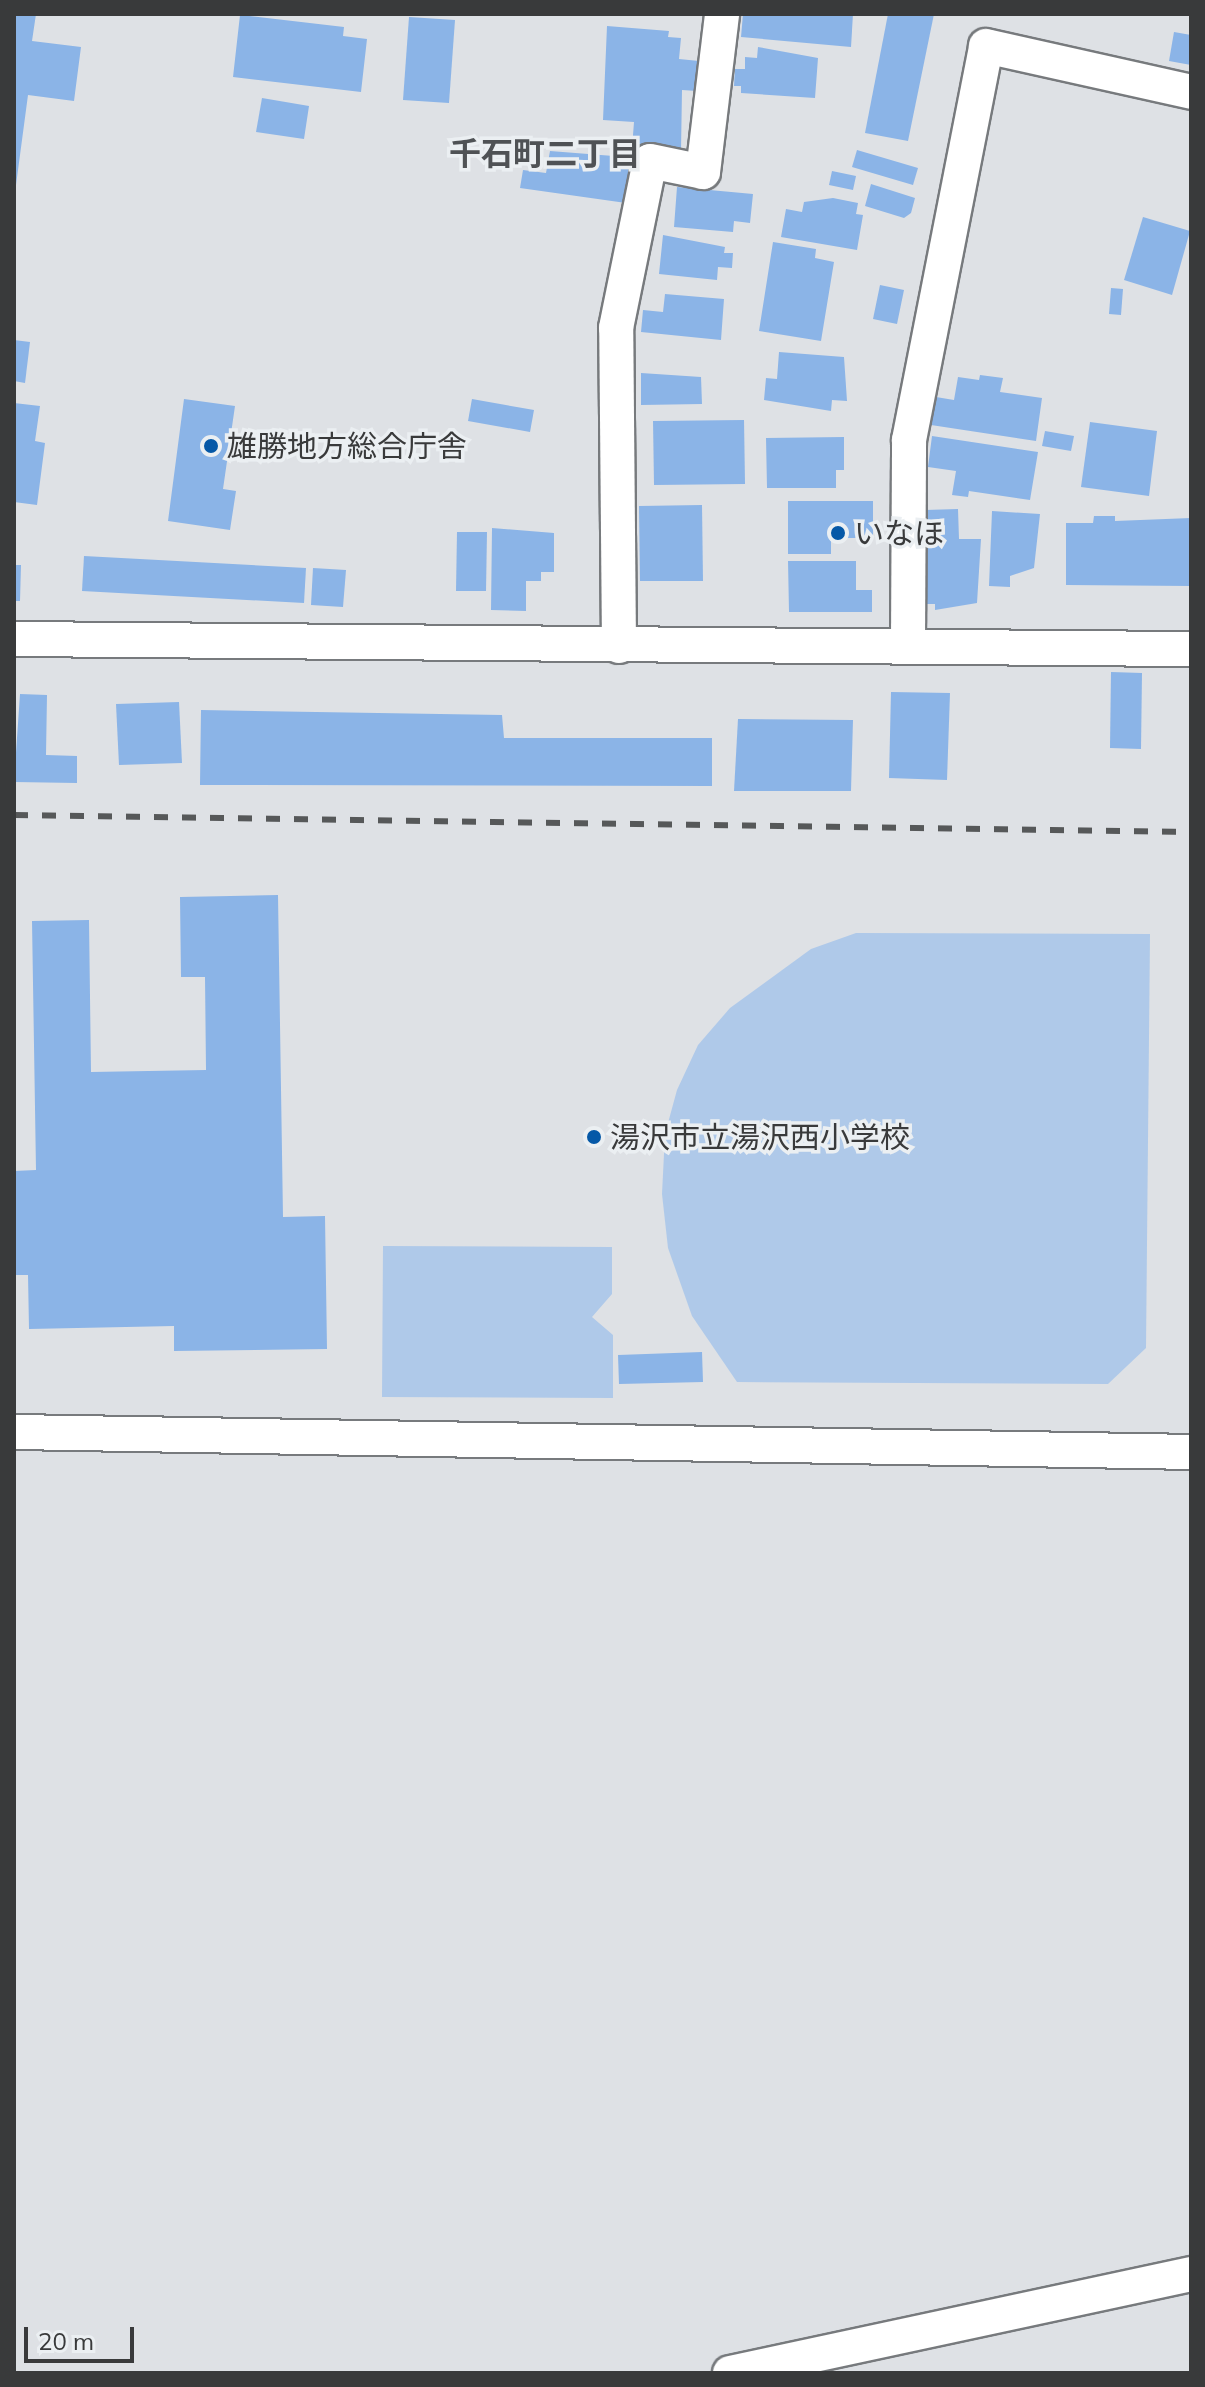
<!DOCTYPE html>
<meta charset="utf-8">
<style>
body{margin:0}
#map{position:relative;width:1205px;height:2387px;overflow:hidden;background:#dee1e5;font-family:Mulish,"Noto Sans JP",sans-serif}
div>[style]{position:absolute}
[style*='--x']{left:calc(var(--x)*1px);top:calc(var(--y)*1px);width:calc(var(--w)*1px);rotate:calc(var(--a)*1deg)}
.green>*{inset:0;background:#afc9e9}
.building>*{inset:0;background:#8bb4e7}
.roads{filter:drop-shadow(2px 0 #777a7d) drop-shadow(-2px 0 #777a7d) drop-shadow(0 2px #777a7d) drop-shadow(0 -2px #777a7d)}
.minor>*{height:34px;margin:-17px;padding:0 17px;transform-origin:17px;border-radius:17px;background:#fff}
.rail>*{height:6px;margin-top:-3px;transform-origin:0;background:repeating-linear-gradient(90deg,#565859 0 14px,transparent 0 28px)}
.dots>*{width:22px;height:22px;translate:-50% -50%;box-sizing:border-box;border:4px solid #ebeff2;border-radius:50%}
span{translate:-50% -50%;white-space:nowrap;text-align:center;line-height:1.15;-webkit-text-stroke:7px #ebeff2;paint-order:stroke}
.poi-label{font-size:30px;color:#393a3b}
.left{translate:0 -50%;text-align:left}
.neighbourhood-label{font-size:32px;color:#4f5255;font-weight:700}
.frame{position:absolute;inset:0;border:16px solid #393a3b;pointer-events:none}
.scale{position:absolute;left:24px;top:2327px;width:110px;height:36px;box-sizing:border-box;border:4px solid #393a3b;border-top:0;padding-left:10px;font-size:24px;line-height:28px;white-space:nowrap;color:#393a3b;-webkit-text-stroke:6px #ebeff2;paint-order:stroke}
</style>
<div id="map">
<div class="green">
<div style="clip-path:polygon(856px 933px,1150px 934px,1146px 1348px,1108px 1384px,737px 1382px,692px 1316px,668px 1248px,662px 1194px,665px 1134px,677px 1090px,698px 1045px,730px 1008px,811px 949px)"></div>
<div style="clip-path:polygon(383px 1246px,612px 1247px,612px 1294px,592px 1317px,613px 1335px,613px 1398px,382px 1397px)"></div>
</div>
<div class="building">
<div style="clip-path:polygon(14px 14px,36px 14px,32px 41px,81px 47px,74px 101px,28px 95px,16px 185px)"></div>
<div style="clip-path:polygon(743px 14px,853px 14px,851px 47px,741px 37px)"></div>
<div style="clip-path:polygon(888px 14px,934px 14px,908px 141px,865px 133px)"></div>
<div style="clip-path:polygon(240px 15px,344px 27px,343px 36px,367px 39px,361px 92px,233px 77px)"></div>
<div style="clip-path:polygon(409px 17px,455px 20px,449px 103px,403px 100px)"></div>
<div style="clip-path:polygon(607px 26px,669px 31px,668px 37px,681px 38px,679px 59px,699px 61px,697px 91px,682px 90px,681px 151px,632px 148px,634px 122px,603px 120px)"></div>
<div style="clip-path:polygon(1174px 32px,1191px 35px,1191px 65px,1169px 61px)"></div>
<div style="clip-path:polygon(758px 47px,818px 58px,815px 98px,741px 93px,741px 86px,734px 86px,735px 69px,745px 69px,745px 57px,757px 58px)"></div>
<div style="clip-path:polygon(262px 98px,309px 106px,304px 139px,256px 132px)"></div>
<div style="clip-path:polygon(857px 150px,918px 168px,913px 185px,852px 167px)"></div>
<div style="clip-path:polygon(550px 151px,639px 158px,626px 203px,520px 188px,523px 170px,546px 173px)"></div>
<div style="clip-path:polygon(832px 171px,856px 176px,853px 190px,829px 185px)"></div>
<div style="clip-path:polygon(871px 184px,915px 198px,911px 213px,904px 218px,865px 206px)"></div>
<div style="clip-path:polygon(677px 187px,753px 194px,750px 223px,734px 221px,733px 232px,674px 227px)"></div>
<div style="clip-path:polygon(833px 198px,858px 203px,856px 214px,863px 215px,857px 250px,781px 237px,786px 209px,802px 212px,804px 202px)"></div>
<div style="clip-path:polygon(1143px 217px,1190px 231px,1172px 295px,1124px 280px)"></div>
<div style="clip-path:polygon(663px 235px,725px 247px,724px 253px,733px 253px,732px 268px,718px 267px,717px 280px,659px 274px)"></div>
<div style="clip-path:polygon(773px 242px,816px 249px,815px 258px,834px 262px,821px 341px,759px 331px)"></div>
<div style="clip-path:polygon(880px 285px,904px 290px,897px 324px,873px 319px)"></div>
<div style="clip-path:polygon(1111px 288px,1123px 289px,1121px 315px,1109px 314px)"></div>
<div style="clip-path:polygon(665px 294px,724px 299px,721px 340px,641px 332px,643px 310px,663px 312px)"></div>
<div style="clip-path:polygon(14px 340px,30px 342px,25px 383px,14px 381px)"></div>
<div style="clip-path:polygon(779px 352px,844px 357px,847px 401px,832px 400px,831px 411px,764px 400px,766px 378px,777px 379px)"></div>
<div style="clip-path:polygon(641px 373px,701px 377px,702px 404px,641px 405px)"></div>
<div style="clip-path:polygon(980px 375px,1003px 378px,1000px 392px,1042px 398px,1036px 441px,931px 425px,936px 397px,954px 400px,958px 377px,979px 380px)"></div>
<div style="clip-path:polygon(184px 399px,235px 406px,223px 489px,236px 491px,230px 530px,168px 521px)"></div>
<div style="clip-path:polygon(472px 399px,534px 410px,530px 432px,468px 421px)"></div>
<div style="clip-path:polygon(14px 403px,40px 406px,35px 441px,45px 443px,37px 505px,14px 502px)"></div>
<div style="clip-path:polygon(744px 420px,745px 484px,654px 485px,653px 421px)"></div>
<div style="clip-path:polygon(1090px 422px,1157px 431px,1149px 496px,1081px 487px)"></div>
<div style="clip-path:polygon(1045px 431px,1074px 436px,1071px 451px,1042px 446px)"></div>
<div style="clip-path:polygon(932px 436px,1038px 452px,1030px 500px,969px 491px,968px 497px,952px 495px,956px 471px,928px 467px)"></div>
<div style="clip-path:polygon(844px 437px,844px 470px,836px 470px,836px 488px,767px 488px,766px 438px)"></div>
<div style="clip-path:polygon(788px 501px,873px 501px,873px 538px,831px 538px,831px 554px,788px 554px)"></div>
<div style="clip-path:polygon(702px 505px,703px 581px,640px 581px,639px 506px)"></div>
<div style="clip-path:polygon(958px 509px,959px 539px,981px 539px,977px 603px,935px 610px,935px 604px,926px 604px,925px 510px)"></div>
<div style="clip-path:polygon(992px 511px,1040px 514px,1034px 568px,1010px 576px,1010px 587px,989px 586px)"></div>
<div style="clip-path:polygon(1094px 516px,1115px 516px,1115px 521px,1191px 518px,1191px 586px,1066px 585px,1066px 523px,1093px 523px)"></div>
<div style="clip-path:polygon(492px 528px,554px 533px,554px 572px,541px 572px,541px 581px,526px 581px,526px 611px,491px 610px)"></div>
<div style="clip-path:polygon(457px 532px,487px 532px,486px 591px,456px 591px)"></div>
<div style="clip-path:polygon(84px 556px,306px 568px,304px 603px,82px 591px)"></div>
<div style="clip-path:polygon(788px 561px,856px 561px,856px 590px,872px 590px,872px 612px,789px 612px)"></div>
<div style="clip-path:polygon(14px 565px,21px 565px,20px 601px,14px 601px)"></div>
<div style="clip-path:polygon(313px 568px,346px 570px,343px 607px,311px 605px)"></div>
<div style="clip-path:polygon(1111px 672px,1142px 673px,1141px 749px,1110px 748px)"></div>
<div style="clip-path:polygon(891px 692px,950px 693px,947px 780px,889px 778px)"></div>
<div style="clip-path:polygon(20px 694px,47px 695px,46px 755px,77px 756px,77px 783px,14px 782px)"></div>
<div style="clip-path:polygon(179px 702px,182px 763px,119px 765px,116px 704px)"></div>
<div style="clip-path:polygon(201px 710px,502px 715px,504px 738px,712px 738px,712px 786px,200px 785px)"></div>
<div style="clip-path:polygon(738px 719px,853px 720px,851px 791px,734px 791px)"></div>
<div style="clip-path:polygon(278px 895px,283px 1217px,325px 1216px,327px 1349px,174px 1351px,174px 1326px,29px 1329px,28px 1275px,14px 1275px,14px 1171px,36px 1170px,32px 921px,89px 920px,91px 1072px,206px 1070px,205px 977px,181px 977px,180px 897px)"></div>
<div style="clip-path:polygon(702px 1352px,703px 1382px,619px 1384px,618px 1355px)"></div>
</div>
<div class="roads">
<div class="minor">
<div style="--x:14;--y:639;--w:1177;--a:0.49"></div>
<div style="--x:908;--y:643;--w:203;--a:-89.7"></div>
<div style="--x:909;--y:440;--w:401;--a:-78.9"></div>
<div style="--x:986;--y:46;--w:210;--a:12.6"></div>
<div style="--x:619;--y:646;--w:318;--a:-90.5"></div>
<div style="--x:616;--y:328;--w:170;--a:-78.5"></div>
<div style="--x:650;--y:161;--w:54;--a:11.7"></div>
<div style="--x:703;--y:172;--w:159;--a:-83.1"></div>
<div style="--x:14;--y:1432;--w:1177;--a:0.97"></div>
<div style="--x:730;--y:2373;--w:472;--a:-12.1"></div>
</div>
</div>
<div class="rail">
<div style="--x:14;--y:815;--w:1177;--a:0.83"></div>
</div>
<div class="dots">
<div style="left:211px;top:446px;background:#0558a7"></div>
<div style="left:838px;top:533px;background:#0558a7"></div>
<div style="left:594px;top:1137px;background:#0558a7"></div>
</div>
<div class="poi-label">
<span class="left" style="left:227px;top:446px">雄勝地方総合庁舎</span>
<span class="left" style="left:854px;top:533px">いなほ</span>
<span class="left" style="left:610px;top:1137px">湯沢市立湯沢西小学校</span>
</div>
<div class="neighbourhood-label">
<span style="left:545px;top:153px">千石町二丁目</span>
</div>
<div class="frame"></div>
<div class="scale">20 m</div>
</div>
